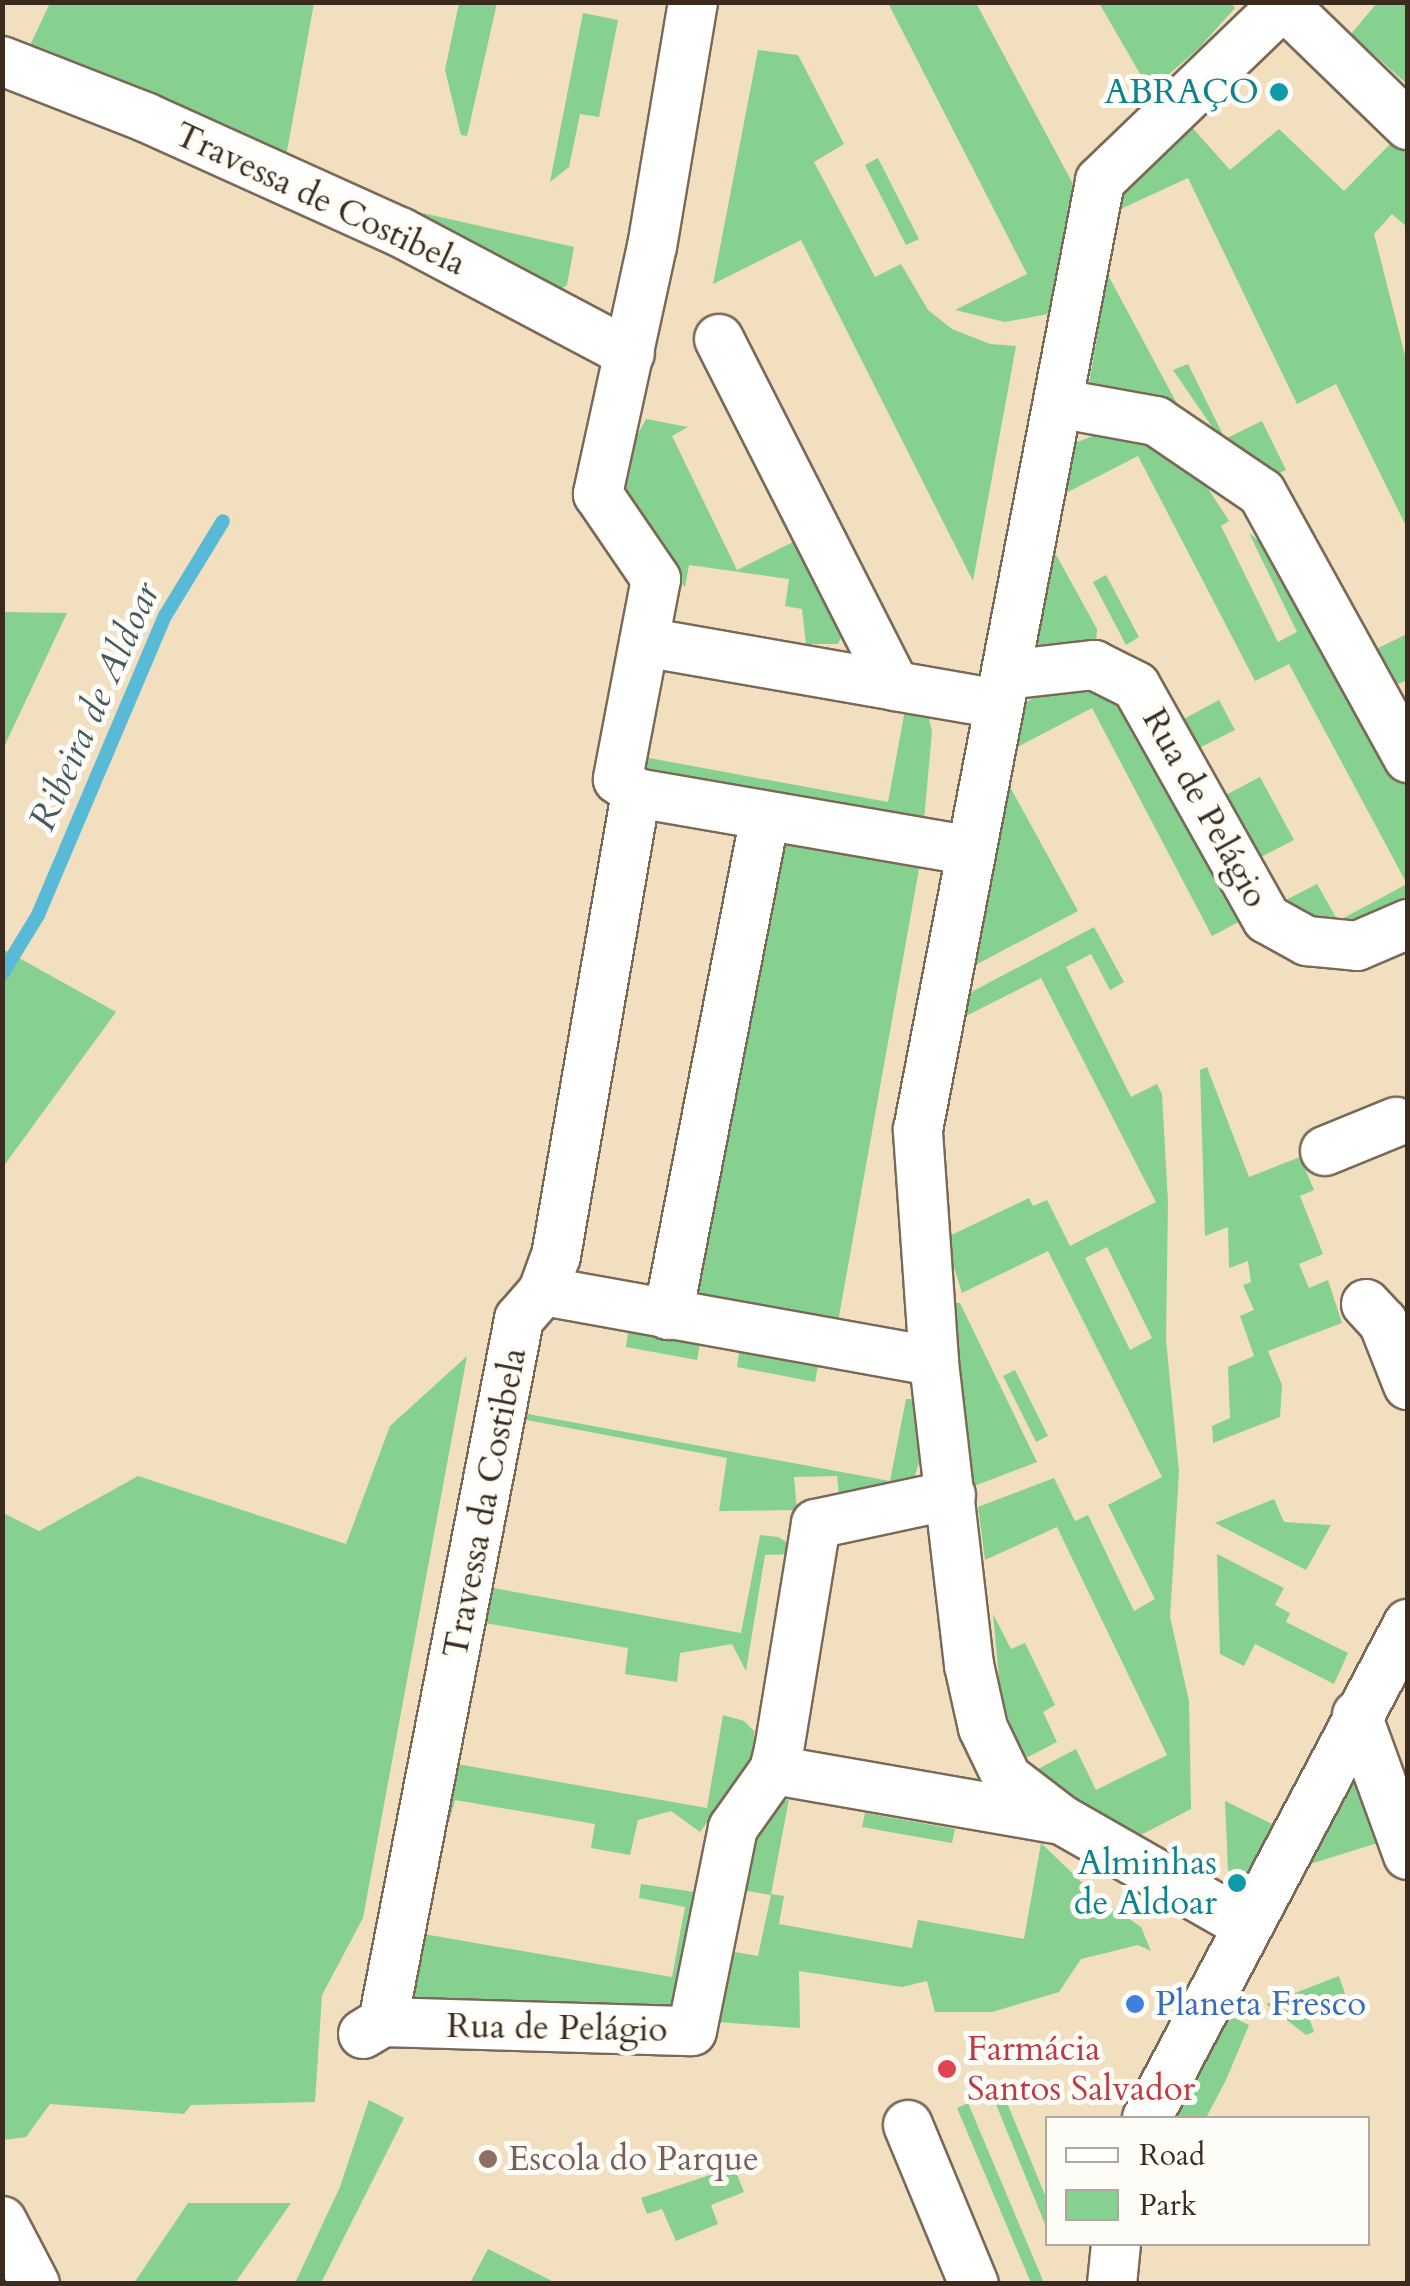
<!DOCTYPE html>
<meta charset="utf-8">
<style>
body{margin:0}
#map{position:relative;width:1410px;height:2286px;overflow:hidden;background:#f1dfc0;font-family:Cardo,serif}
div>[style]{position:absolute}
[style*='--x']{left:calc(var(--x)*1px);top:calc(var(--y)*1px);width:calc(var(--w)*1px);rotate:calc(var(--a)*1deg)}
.green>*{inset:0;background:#86d18f}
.stream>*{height:14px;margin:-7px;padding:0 7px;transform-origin:7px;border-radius:7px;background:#58bad6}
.roads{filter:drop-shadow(2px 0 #7b6957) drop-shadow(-2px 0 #7b6957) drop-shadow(0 2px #7b6957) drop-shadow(0 -2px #7b6957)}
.minor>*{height:48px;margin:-24px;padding:0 24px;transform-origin:24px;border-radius:24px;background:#fff}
.dots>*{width:28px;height:28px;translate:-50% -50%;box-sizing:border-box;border:5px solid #fdfcf7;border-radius:50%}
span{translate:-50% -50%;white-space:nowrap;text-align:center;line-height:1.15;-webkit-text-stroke:10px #fdfcf7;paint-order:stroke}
.culture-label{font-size:35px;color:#0d838f}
.right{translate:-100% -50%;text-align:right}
.street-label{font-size:35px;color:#3b2a1e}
.shop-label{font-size:35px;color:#366cbe}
.left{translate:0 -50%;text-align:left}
.health-label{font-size:35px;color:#be3a42}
.education-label{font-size:35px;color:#785e54}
.water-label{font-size:38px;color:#455c5e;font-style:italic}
.frame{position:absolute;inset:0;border:5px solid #3b2a1e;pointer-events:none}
.legend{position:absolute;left:1045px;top:2116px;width:325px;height:130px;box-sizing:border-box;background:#fdfcf7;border:2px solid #afa8a0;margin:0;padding:12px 18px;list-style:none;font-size:30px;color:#3b2a1e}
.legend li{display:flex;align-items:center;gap:20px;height:50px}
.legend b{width:50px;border:2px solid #afa8a0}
</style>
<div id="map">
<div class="green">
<div style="clip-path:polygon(1230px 2px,1235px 8px,1199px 48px,1150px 91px,1099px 3px)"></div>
<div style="clip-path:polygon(50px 3px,314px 3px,285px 162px,26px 54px)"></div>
<div style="clip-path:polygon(459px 3px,497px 3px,467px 136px,461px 135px,445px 70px)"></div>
<div style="clip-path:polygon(888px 3px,976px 3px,1073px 184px,1048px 314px,1005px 322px,955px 310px,1027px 274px)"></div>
<div style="clip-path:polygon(1377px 3px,1407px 3px,1407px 84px,1351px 34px)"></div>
<div style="clip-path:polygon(583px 13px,618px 20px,599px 117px,580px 114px,569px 167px,550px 182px)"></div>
<div style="clip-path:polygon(758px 50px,798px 55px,844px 144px,814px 162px,875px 277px,901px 264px,928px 310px,952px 329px,990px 344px,1016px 346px,973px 581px,801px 240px,713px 284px)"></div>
<div style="clip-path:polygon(1190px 125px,1230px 170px,1279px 129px,1344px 191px,1394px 140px,1407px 153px,1407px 227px,1392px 214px,1374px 234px,1407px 363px,1407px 528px,1336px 384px,1297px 404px,1188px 178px,1112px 213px,1121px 192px)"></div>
<div style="clip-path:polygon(878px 158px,919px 239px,906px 245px,865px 165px)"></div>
<div style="clip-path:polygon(378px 203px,574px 247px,567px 285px,554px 293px)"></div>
<div style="clip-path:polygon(1108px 275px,1175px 400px,1189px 418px,1089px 383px)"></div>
<div style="clip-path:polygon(1188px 364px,1225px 439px,1262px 421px,1286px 470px,1273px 476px,1243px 449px,1221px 440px,1173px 370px)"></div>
<div style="clip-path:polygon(646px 419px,688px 427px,672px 436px,737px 570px,801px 538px,844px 631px,838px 644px,806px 644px,802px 609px,785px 606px,789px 579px,689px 565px,685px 587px,611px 484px)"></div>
<div style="clip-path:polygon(1118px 426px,1187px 456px,1229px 521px,1221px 526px,1278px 642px,1297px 632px,1249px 533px,1271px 551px,1330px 639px,1407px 783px,1407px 903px,1341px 936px,1274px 906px,1317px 884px,1338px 921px,1407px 884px,1289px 664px,1255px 681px,1138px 456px,1064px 494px,1075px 443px)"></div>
<div style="clip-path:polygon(1054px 551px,1097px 629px,1096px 643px,1041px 647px,1036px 642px)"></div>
<div style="clip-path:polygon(1106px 575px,1139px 637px,1126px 645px,1093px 582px)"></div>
<div style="clip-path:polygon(3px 612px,67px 613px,3px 749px,2px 612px)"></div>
<div style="clip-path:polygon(1407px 634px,1407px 680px,1394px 686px,1376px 649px)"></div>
<div style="clip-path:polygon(1158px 674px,1182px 720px,1219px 700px,1235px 730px,1185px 755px,1145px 681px)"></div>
<div style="clip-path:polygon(1050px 684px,1114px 688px,1248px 917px,1212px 936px,1092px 708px,1008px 752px,1016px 711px)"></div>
<div style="clip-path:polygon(907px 699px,928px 715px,932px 731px,924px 821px,647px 785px,633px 755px,888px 802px)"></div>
<div style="clip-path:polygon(1003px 774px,1078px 911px,966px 970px)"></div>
<div style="clip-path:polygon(1260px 777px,1294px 840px,1251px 862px,1218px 799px)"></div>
<div style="clip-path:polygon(783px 842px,917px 861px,919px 869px,838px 1322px,702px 1311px,686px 1285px)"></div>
<div style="clip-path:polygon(evenodd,1094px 927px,1124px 982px,1110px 990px,1091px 954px,1066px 967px,1131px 1097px,1157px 1084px,1162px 1094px,1168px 1202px,1166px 1340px,1179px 1472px,1170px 1617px,1189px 1701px,1191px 1809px,1133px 1839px,1036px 1770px,1076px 1749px,1096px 1790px,1167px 1755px,1057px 1527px,985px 1560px,978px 1507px,1054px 1478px,1075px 1521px,1088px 1515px,1134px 1611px,1155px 1599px,1108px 1505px,1162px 1477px,1048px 1251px,962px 1293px,945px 1238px,1029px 1198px,1033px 1206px,1047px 1200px,1070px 1246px,1156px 1202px,1041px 978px,956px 1021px,964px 996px,1094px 927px,1107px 1247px,1152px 1338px,1130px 1350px,1085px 1258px,1107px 1247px)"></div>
<div style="clip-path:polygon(3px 949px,116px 1012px,3px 1167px)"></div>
<div style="clip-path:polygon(1207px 1067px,1249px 1177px,1300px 1157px,1314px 1190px,1300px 1196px,1323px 1254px,1299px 1264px,1309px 1288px,1328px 1280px,1342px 1323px,1268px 1351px,1282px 1385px,1280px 1417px,1213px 1443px,1212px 1426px,1230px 1418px,1228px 1367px,1254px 1356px,1240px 1316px,1254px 1310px,1243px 1285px,1251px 1282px,1248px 1261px,1229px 1268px,1228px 1227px,1205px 1236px,1200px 1070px)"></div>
<div style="clip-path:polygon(953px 1302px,960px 1303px,1037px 1462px,974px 1486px,949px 1307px)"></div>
<div style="clip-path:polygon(629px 1324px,701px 1339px,697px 1360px,626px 1347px)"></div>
<div style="clip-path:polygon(740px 1346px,819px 1360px,815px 1382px,737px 1367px)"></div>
<div style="clip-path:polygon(467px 1356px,363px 1918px,322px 1995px,315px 2102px,191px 2105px,184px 2114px,50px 2104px,26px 2137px,3px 2140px,3px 1513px,39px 1531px,138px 1476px,346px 1544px,390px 1426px)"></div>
<div style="clip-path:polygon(1015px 1370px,1048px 1436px,1036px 1442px,1003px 1376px)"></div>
<div style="clip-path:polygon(906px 1399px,912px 1399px,922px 1452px,914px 1479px,840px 1506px,837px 1476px,794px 1477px,797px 1510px,719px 1511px,727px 1458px,511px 1417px,512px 1411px,890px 1481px)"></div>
<div style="clip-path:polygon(1274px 1499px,1284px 1522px,1331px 1525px,1306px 1570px,1215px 1523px)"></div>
<div style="clip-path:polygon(760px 1535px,778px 1537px,793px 1546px,792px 1554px,765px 1555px,746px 1671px,732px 1644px,680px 1653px,677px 1682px,625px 1674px,628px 1648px,485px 1623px,479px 1648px,482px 1586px,741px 1633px)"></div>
<div style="clip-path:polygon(1217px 1554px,1284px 1588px,1275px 1605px,1290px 1613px,1286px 1622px,1348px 1653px,1334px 1684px,1255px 1644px,1244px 1666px,1220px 1654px)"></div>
<div style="clip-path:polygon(993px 1614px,1011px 1649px,1025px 1643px,1055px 1705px,1043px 1712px,1057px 1742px,1024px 1759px,1001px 1699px)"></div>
<div style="clip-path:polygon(723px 1715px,744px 1721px,754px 1731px,755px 1745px,748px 1767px,700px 1832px,671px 1811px,638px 1820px,630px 1855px,591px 1848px,595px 1824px,455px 1800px,449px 1822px,438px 1820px,451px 1763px,707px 1808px)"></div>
<div style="clip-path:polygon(1357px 1775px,1384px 1841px,1310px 1864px)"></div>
<div style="clip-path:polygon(789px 1799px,771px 1894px,784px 1896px,779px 1924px,912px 1948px,918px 1920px,1024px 1939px,1041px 1843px,1096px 1896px,1141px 1927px,1151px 1951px,1138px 1945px,1081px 1959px,1059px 1992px,992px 2012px,935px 2012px,927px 1981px,902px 1987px,799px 1971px,800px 2028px,717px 2022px,723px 1950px,758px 1956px,771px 1895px,735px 1889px,736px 1860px,769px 1810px)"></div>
<div style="clip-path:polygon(1225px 1801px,1274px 1825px,1250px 1872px,1228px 1871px)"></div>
<div style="clip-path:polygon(865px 1813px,955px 1829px,952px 1843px,862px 1827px)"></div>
<div style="clip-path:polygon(641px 1884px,701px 1893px,681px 2005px,662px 2017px,402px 2005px,418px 1933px,672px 1977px,685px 1907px,639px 1898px)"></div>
<div style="clip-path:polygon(1339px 1976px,1347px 2000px,1308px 2015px,1314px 2032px,1306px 2035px,1266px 2004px)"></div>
<div style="clip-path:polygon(1222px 2012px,1249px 2025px,1226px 2080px,1206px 2118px,1172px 2118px)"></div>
<div style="clip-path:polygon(1003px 2093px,1047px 2200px,1047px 2229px,993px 2097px)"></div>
<div style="clip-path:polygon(369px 2100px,404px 2118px,321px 2283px,295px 2283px,340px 2187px)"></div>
<div style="clip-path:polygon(968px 2103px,1044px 2283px,1031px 2283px,957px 2108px)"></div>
<div style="clip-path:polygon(734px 2167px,744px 2192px,711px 2205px,718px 2224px,676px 2241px,662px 2209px,647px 2214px,641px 2198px)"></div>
<div style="clip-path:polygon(188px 2203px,291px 2203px,235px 2283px,134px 2283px)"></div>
<div style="clip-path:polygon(488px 2249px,556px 2283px,470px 2283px)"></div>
</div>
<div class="stream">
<div style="--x:2;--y:974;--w:69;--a:-58.6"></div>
<div style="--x:38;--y:915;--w:325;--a:-67"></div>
<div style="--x:165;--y:616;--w:111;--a:-58.6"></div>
</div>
<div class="roads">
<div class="minor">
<div style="--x:693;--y:2;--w:247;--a:99.5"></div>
<div style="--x:652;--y:246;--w:254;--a:102.3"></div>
<div style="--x:598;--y:494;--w:103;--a:55.7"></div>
<div style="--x:656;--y:579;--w:204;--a:100.8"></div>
<div style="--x:618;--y:779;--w:23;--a:38"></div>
<div style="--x:636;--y:793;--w:340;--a:9.8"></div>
<div style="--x:1281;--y:2;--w:177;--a:44.1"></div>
<div style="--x:2;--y:61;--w:154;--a:21.4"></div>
<div style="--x:145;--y:117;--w:280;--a:24.3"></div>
<div style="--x:400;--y:232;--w:260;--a:27.9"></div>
<div style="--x:719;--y:339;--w:389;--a:63.1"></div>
<div style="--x:895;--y:686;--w:106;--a:9.8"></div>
<div style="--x:1062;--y:404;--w:96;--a:10.3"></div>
<div style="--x:1156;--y:421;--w:128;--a:34.2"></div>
<div style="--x:1262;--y:493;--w:303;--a:61.1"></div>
<div style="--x:644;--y:642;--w:255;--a:9.9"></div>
<div style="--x:1006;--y:675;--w:89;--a:-6.5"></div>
<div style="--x:1094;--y:665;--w:47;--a:26.6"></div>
<div style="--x:1136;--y:686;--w:267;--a:60.7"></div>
<div style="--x:1267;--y:919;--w:46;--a:28.8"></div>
<div style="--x:1307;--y:941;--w:50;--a:5.7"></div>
<div style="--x:1357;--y:946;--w:56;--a:-23.3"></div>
<div style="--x:1325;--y:1151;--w:77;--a:-22.2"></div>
<div style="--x:543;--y:1291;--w:397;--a:10.2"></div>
<div style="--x:1366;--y:1304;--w:25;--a:47"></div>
<div style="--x:1383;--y:1322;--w:68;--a:68.4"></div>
<div style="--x:668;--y:1315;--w:508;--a:-79"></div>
<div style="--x:1357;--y:1715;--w:149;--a:70"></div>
<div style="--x:774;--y:1770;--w:284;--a:9.9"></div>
<div style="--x:1246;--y:1925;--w:212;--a:-150.3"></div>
<div style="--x:1062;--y:1820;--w:69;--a:-142.6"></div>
<div style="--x:1007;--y:1778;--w:55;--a:-115.6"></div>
<div style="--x:983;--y:1728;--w:65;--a:-102.5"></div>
<div style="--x:969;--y:1665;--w:306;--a:-96.6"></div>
<div style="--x:934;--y:1361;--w:232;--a:-94"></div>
<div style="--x:918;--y:1130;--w:966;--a:-79.14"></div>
<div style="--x:1100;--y:181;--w:254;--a:-43.9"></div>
<div style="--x:383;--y:2022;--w:309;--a:1.7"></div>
<div style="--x:692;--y:2031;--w:207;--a:-78.6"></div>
<div style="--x:733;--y:1828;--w:71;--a:-54.7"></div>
<div style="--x:774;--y:1770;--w:21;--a:-76"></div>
<div style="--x:779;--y:1750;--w:229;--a:-80.7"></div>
<div style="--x:816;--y:1524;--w:138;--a:-12.1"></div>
<div style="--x:363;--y:2034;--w:23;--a:-31"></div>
<div style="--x:383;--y:2022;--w:716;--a:-79.05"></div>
<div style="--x:519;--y:1319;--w:37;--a:-49"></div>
<div style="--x:543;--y:1291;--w:37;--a:-70"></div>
<div style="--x:556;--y:1256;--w:470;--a:-80.2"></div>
<div style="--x:1147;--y:2118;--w:559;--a:-62.15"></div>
<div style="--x:908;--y:2125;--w:172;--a:67.5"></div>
<div style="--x:2;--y:2221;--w:71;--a:62.4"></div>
<div style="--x:1112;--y:2284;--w:40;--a:-84.3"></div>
</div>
</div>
<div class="dots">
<div style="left:1279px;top:92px;background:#0f9aa8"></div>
<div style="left:1237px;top:1883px;background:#0f9aa8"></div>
<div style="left:1135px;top:2004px;background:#3f7fe0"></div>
<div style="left:947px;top:2069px;background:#e0444e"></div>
<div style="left:488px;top:2159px;background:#8d6e63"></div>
</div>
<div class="culture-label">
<span class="right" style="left:1259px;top:92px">ABRAÇO</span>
<span class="right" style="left:1217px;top:1883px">Alminhas<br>de Aldoar</span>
</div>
<div class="street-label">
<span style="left:320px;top:199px;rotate:25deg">Travessa de Costibela</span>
<span style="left:1205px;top:808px;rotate:61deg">Rua de Pelágio</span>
<span style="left:485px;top:1503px;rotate:-79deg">Travessa da Costibela</span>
<span style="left:557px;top:2028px;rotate:1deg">Rua de Pelágio</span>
</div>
<div class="shop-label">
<span class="left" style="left:1155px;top:2004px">Planeta Fresco</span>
</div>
<div class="health-label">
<span class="left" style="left:967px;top:2069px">Farmácia<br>Santos Salvador</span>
</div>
<div class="education-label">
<span class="left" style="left:508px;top:2159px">Escola do Parque</span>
</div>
<div class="water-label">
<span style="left:95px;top:707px;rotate:-66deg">Ribeira de Aldoar</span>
</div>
<div class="frame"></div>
<ul class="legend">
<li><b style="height:12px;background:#fff"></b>Road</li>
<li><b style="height:28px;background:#86d18f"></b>Park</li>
</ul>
</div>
